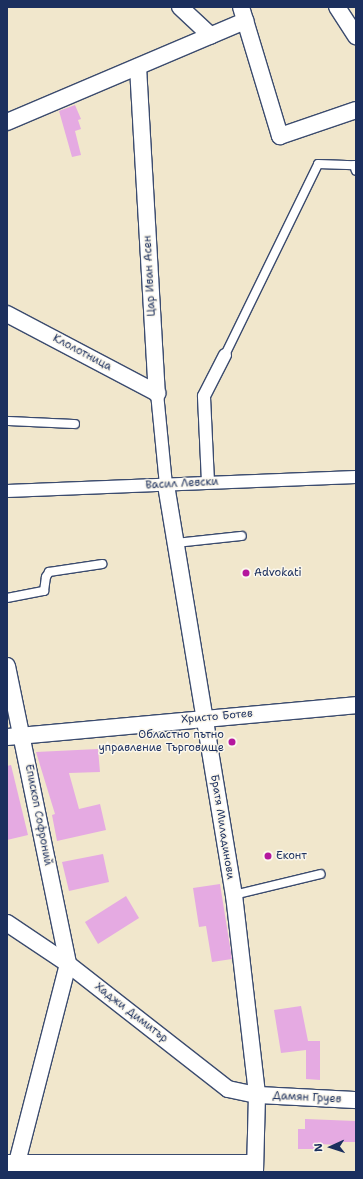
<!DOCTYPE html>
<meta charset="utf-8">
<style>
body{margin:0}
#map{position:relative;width:363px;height:1179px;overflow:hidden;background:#f1e7cc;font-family:"Shantell Sans",sans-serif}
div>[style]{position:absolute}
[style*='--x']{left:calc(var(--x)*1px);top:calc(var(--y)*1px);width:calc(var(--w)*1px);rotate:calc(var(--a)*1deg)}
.building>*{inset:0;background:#e5aae2}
.roads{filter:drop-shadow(1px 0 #3b4b6e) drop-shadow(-1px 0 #3b4b6e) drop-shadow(0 1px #3b4b6e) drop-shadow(0 -1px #3b4b6e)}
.service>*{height:8px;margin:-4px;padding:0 4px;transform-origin:4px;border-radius:4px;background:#fff}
.pedestrian>*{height:12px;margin:-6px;padding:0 6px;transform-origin:6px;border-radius:6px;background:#fff}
.minor>*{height:16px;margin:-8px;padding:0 8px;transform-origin:8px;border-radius:8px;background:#fff}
.dots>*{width:11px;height:11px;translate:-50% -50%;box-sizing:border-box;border:2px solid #fbf7ec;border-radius:50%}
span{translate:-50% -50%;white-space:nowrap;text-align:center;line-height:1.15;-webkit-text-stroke:3px #fbf7ec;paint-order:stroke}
.street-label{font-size:11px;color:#1b2f5e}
.poi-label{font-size:11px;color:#1b2f5e}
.left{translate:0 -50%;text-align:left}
.right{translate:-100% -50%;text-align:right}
.frame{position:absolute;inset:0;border:8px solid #1b2f5e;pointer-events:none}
.north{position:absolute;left:311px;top:1127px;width:40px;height:40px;-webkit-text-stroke:3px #fbf7ec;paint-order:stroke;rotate:267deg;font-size:11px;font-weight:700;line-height:16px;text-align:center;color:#1b2f5e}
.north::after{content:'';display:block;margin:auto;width:14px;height:18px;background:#1b2f5e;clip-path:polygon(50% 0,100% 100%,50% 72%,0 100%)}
</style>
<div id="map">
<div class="building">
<div style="clip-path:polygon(75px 105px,81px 119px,78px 120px,81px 129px,75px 131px,81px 155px,72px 157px,59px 111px)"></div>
<div style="clip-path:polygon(98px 749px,100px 772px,69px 773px,79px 809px,100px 804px,106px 830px,57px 841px,52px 815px,55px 814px,36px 752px)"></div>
<div style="clip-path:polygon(11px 765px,28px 835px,7px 840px,7px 766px)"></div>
<div style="clip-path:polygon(103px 854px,109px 882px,69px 891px,62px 862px)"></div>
<div style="clip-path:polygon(220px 884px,232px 959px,212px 962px,206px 926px,199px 927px,193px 888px)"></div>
<div style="clip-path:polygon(126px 896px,139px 918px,98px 944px,85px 922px)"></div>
<div style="clip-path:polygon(301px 1006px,308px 1041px,320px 1041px,320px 1080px,306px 1079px,306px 1050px,281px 1053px,274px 1010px)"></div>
<div style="clip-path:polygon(305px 1119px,356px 1121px,356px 1142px,340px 1142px,340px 1145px,318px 1144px,318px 1149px,298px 1149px,298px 1129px,305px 1129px)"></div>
</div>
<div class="roads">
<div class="service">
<div style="--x:225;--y:355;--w:212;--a:-64"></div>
<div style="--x:318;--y:164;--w:36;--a:2"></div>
<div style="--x:354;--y:165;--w:6;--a:72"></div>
<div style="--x:7;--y:421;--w:68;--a:2.5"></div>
<div style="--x:175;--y:543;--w:67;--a:-6"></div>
<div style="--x:7;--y:598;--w:38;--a:-11"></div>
<div style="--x:44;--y:591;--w:14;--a:-82"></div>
<div style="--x:46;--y:577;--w:6;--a:-59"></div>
<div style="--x:49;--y:572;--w:54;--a:-8.6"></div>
<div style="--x:234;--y:895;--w:89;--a:-13.6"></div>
</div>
<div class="pedestrian">
<div style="--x:157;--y:393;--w:92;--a:84.4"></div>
<div style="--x:208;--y:482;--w:86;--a:-92.7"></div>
<div style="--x:204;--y:396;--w:46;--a:-62.9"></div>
<div style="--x:7;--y:491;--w:349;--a:-2.3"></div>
</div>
<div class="minor">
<div style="--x:180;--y:7;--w:42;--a:43.1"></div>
<div style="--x:241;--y:7;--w:135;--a:73.2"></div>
<div style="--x:280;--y:136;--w:80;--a:-18.9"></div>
<div style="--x:337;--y:7;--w:35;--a:57"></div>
<div style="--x:138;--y:67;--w:327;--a:86.7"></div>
<div style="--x:7;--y:122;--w:259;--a:-23"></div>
<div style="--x:7;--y:314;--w:170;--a:27.8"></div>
<div style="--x:166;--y:485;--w:416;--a:80.6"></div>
<div style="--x:234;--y:895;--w:201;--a:83.4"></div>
<div style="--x:257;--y:1095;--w:77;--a:91.5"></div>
<div style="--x:7;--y:666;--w:304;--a:78.4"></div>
<div style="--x:68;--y:964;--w:205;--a:104.4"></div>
<div style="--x:7;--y:737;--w:350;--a:-5.2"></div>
<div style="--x:7;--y:923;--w:73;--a:33.9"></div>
<div style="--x:68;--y:964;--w:203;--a:38"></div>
<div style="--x:228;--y:1089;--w:30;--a:12"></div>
<div style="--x:257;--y:1095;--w:99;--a:2.9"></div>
<div style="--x:8;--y:1163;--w:247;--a:0"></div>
</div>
</div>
<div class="dots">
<div style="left:246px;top:573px;background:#b5179e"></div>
<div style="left:232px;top:742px;background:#b5179e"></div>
<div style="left:268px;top:856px;background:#b5179e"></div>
</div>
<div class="street-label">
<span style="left:150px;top:276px;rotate:-93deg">Цар Иван Асен</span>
<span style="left:82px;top:353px;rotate:28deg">Клолотница</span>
<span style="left:182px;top:484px;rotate:-3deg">Васил Левски</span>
<span style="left:217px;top:717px;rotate:-5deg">Христо Ботев</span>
<span style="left:38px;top:815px;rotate:79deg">Епископ Софроний</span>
<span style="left:222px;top:827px;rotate:81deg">Братя Миладинови</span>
<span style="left:131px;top:1013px;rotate:38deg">Хаджи Димитър</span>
<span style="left:307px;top:1098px;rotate:3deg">Дамян Груев</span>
</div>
<div class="poi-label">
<span class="left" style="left:254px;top:573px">Advokati</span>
<span class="right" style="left:224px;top:742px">Областно пътно<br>управление Търговище</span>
<span class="left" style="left:276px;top:856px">Еконт</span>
</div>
<div class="frame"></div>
<div class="north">N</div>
</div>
